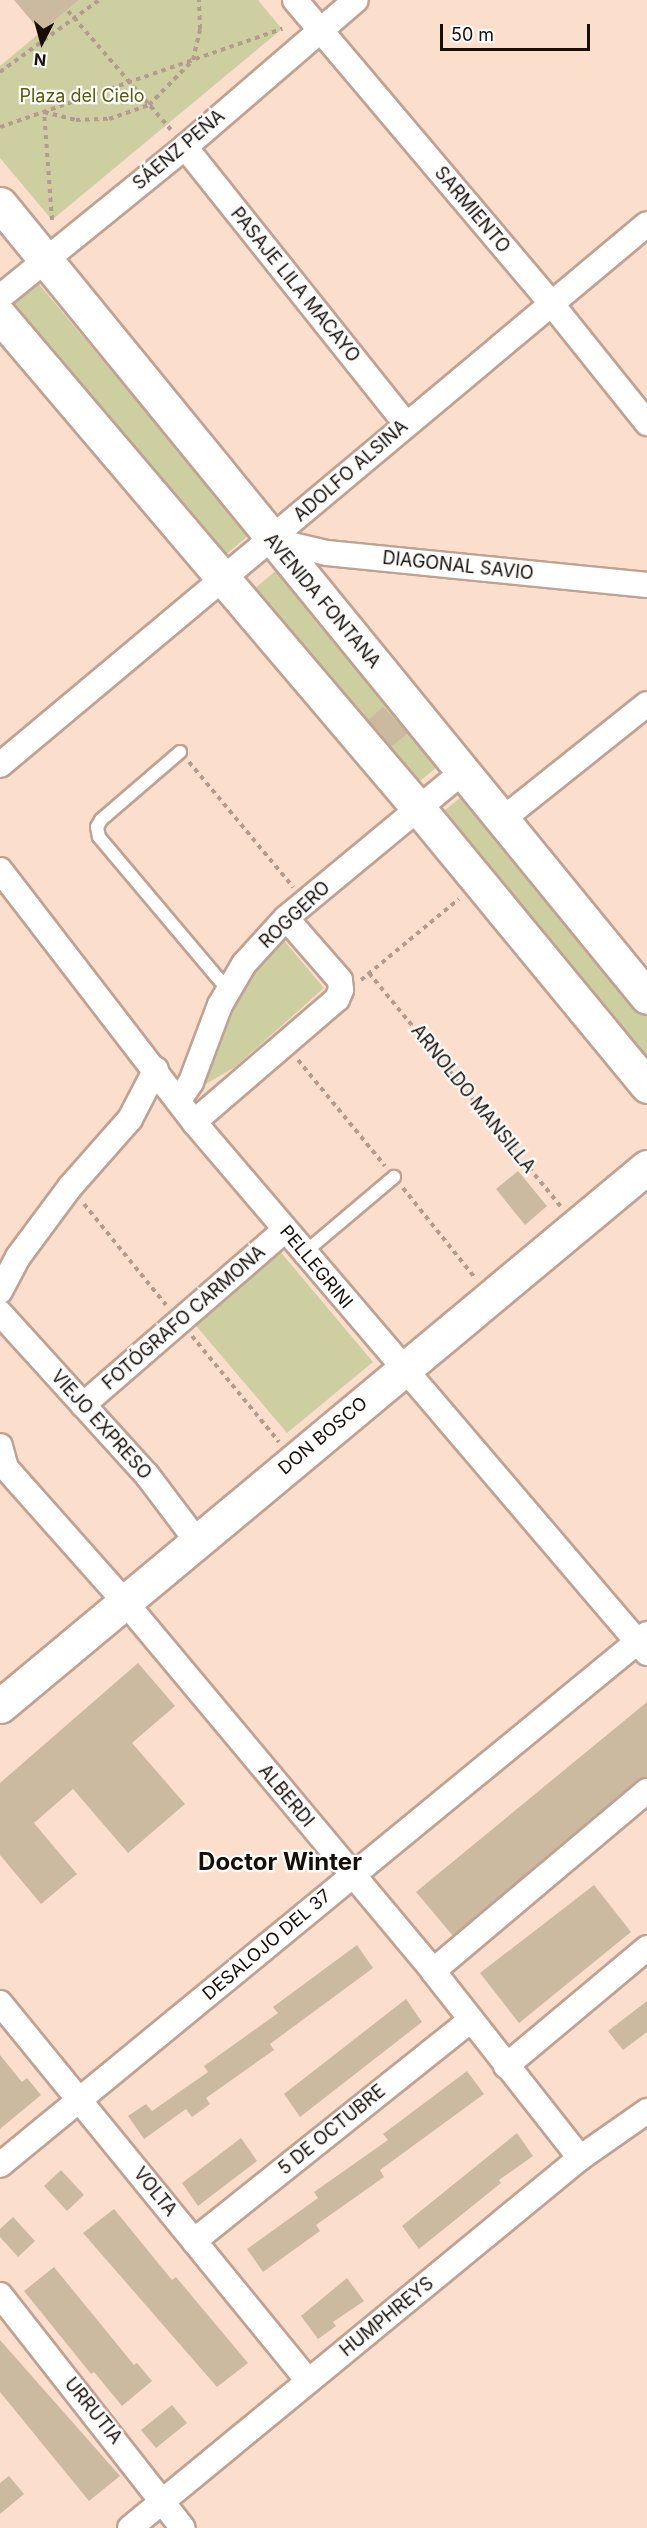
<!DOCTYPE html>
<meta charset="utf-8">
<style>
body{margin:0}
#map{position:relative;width:647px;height:2528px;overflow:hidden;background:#fcdecd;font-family:Inter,sans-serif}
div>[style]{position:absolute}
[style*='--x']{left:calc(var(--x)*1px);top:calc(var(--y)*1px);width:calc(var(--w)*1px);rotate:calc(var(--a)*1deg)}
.green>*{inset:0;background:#cdcfa1}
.building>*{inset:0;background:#cbbaa0}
.path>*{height:4px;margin-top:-2px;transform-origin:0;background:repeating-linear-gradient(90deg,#b39b8e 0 4.5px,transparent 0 9px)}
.roads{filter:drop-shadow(2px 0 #bfa293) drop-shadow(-2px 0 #bfa293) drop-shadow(0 2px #bfa293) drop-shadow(0 -2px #bfa293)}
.lane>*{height:12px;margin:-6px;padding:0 6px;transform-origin:6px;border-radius:6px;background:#fff}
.street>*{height:24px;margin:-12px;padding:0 12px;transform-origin:12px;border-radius:12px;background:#fff}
.secondary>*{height:33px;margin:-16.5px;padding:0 16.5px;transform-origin:16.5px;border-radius:16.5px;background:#fff}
span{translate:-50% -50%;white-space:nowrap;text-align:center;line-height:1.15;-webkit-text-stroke:4.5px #fff;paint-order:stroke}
.park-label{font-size:18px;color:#5c5b0d}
.street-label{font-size:18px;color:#170e08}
.district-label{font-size:24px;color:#170e08;font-weight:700}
.north{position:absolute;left:12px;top:12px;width:60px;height:60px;-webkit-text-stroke:4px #fff;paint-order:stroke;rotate:186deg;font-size:16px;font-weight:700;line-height:24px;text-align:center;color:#170e08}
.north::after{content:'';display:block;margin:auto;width:21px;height:27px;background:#170e08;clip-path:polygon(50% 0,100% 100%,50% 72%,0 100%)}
.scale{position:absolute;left:440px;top:24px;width:150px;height:27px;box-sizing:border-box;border:3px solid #170e08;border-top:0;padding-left:8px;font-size:18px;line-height:21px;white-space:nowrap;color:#170e08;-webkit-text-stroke:4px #fff;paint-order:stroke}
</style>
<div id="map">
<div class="green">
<div style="clip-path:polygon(79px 0,258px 0,282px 29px,52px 220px,0 158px,0 66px)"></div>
<div style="clip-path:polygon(38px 283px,249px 535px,223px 557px,12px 304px)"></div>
<div style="clip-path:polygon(279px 568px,442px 763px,415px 785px,253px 590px)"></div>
<div style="clip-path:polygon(466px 793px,647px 1013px,647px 1066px,439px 815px)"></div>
<div style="clip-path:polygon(281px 937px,324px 988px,235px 1067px,199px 1088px,235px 996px)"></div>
<div style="clip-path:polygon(278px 1249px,373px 1362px,287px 1433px,192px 1321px)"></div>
</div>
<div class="building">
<div style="clip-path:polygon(14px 0,79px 0,41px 32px)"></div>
<div style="clip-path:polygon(383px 707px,408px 733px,391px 747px,368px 720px)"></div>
<div style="clip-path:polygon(518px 1171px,547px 1206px,525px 1225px,496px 1189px)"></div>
<div style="clip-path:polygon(138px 1663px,175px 1706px,132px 1743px,185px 1804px,128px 1853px,73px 1789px,34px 1823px,77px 1874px,41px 1904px,0 1855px,0 1783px)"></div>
<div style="clip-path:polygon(647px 1702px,647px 1777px,638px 1780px,453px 1936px,416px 1892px)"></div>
<div style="clip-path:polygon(594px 1885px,631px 1932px,519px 2023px,480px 1973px)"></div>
<div style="clip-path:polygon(357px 1945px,373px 1968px,270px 2044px,274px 2050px,206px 2098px,210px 2104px,192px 2117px,186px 2109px,144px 2139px,128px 2116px,146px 2104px,152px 2111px,208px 2072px,204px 2066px,278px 2013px,273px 2007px)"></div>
<div style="clip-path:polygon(406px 1999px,422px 2022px,300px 2117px,284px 2094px)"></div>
<div style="clip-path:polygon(647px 2001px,647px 2032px,623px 2050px,608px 2031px)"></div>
<div style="clip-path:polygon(0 2055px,22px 2082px,27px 2078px,41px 2095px,0 2129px)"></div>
<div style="clip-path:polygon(467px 2071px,484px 2094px,380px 2170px,384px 2177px,316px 2225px,320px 2231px,263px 2272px,247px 2249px,318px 2198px,314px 2192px,388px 2140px,383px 2134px)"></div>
<div style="clip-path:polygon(517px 2133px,533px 2156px,499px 2180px,501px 2183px,419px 2249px,402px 2226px)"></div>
<div style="clip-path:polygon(241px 2138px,257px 2161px,198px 2206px,182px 2183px)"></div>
<div style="clip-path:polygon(61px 2170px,84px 2195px,67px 2211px,44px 2186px)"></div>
<div style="clip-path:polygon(114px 2209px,172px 2280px,176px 2277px,248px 2363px,217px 2387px,83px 2233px)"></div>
<div style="clip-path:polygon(13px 2217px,35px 2241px,18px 2257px,0 2237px,0 2229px)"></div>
<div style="clip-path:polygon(54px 2267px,134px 2365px,137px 2363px,152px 2381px,122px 2406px,94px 2372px,91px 2374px,24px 2291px)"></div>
<div style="clip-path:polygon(347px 2278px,364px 2301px,333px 2322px,336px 2326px,318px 2339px,301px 2316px)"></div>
<div style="clip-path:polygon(0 2340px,120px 2476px,89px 2501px,0 2392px)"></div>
<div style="clip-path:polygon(172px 2405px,187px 2423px,156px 2448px,141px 2430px)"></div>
<div style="clip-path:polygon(9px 2476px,24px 2494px,0 2514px,0 2483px)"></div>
</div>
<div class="path">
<div style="--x:68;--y:11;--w:157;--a:49.1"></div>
<div style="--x:0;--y:72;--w:122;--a:-36"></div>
<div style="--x:0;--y:127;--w:299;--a:-19.2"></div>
<div style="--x:52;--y:220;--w:108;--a:-94.2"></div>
<div style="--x:44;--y:112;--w:33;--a:14"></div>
<div style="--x:76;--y:120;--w:33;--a:-2"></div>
<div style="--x:109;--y:119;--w:42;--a:-19.3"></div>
<div style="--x:149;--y:105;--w:63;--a:-45.6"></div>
<div style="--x:193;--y:60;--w:32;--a:-77"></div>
<div style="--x:200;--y:29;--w:29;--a:-92"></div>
<div style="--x:189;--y:762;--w:163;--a:50.2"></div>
<div style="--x:369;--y:973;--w:303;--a:50.6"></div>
<div style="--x:361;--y:980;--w:127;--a:-39.6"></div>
<div style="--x:298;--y:1060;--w:137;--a:50.6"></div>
<div style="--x:403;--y:1188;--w:115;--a:51.3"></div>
<div style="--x:84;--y:1204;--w:130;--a:50.9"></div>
<div style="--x:192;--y:1336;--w:137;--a:50.6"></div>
</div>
<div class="roads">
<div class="lane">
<div style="--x:180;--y:752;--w:104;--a:139.3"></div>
<div style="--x:101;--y:820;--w:8;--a:120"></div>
<div style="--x:97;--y:827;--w:10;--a:79"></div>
<div style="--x:99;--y:837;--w:200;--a:49.9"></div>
<div style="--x:304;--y:1253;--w:118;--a:-40.2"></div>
</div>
<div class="street">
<div style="--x:295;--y:0;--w:397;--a:49.8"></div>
<div style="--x:551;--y:303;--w:154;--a:51.3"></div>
<div style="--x:185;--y:147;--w:353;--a:51.4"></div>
<div style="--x:0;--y:297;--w:238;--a:-39"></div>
<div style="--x:185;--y:147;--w:225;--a:-40.7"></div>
<div style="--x:271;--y:540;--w:57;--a:13.1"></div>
<div style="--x:327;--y:553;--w:322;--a:5.7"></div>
<div style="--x:0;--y:765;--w:843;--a:-39.9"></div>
<div style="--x:503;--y:819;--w:184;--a:-38.6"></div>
<div style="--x:0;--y:870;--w:318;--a:52.4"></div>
<div style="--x:194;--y:1122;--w:698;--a:49.53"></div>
<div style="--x:179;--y:1100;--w:22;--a:-56"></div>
<div style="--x:191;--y:1082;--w:82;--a:-69.4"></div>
<div style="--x:220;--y:1005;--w:48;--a:-59.7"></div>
<div style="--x:244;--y:964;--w:62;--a:-47.6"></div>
<div style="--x:286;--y:918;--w:231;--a:-39.6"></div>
<div style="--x:194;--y:1122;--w:189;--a:-40.7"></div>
<div style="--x:337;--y:999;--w:10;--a:-66"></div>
<div style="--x:341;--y:990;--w:10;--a:-96"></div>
<div style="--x:340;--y:980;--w:82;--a:-131.1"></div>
<div style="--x:0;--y:1291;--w:38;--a:-62"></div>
<div style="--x:18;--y:1257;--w:87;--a:-53.4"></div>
<div style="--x:70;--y:1187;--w:91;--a:-48.6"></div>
<div style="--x:130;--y:1119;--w:56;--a:-62.5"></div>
<div style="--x:0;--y:1313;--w:219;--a:47.8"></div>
<div style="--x:147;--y:1475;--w:83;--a:52.9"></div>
<div style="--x:83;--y:1405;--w:267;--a:-40.9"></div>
<div style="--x:0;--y:1446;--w:23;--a:75"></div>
<div style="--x:6;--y:1468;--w:179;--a:48.4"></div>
<div style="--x:125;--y:1602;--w:481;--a:50.1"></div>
<div style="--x:433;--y:1971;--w:238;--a:51.8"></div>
<div style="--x:433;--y:1971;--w:280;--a:-40.1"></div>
<div style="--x:0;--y:2003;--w:488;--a:50.8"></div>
<div style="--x:506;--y:2066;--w:184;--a:-39.9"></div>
<div style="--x:0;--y:2165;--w:837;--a:-39.38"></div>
<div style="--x:194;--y:2241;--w:354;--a:-38.6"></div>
<div style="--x:0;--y:2295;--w:296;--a:51.9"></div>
<div style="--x:130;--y:2528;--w:583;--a:-39.43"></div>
<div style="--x:580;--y:2158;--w:82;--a:-35"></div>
</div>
<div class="secondary">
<div style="--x:0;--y:204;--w:1023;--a:50.79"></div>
<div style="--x:0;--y:316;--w:647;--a:49.64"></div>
<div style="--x:419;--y:809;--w:359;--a:50.5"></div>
<div style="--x:0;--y:1706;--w:842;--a:-39.8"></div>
</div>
</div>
<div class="park-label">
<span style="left:82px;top:96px">Plaza del Cielo</span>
</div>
<div class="street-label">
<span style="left:179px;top:150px;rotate:-40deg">SÁENZ PEÑA</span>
<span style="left:472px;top:210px;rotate:50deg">SARMIENTO</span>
<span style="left:295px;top:285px;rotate:51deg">PASAJE LILA MACAYO</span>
<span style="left:351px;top:471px;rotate:-41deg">ADOLFO ALSINA</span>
<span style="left:458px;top:566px;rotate:6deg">DIAGONAL SAVIO</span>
<span style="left:322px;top:601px;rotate:50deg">AVENIDA FONTANA</span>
<span style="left:295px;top:915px;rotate:-43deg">ROGGERO</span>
<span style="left:473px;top:1099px;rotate:51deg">ARNOLDO MANSILLA</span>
<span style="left:316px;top:1267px;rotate:50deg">PELLEGRINI</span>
<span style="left:184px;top:1318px;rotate:-41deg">FOTÓGRAFO CARMONA</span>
<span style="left:101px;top:1425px;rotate:48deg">VIEJO EXPRESO</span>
<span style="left:323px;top:1436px;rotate:-40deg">DON BOSCO</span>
<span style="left:286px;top:1796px;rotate:50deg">ALBERDI</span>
<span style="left:267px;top:1945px;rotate:-40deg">DESALOJO DEL 37</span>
<span style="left:332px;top:2130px;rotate:-39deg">5 DE OCTUBRE</span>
<span style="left:155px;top:2192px;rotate:51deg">VOLTA</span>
<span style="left:387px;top:2317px;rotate:-39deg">HUMPHREYS</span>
<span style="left:93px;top:2411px;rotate:51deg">URRUTIA</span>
</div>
<div class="district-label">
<span style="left:280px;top:1862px">Doctor Winter</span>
</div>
<div class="north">N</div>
<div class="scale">50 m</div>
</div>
